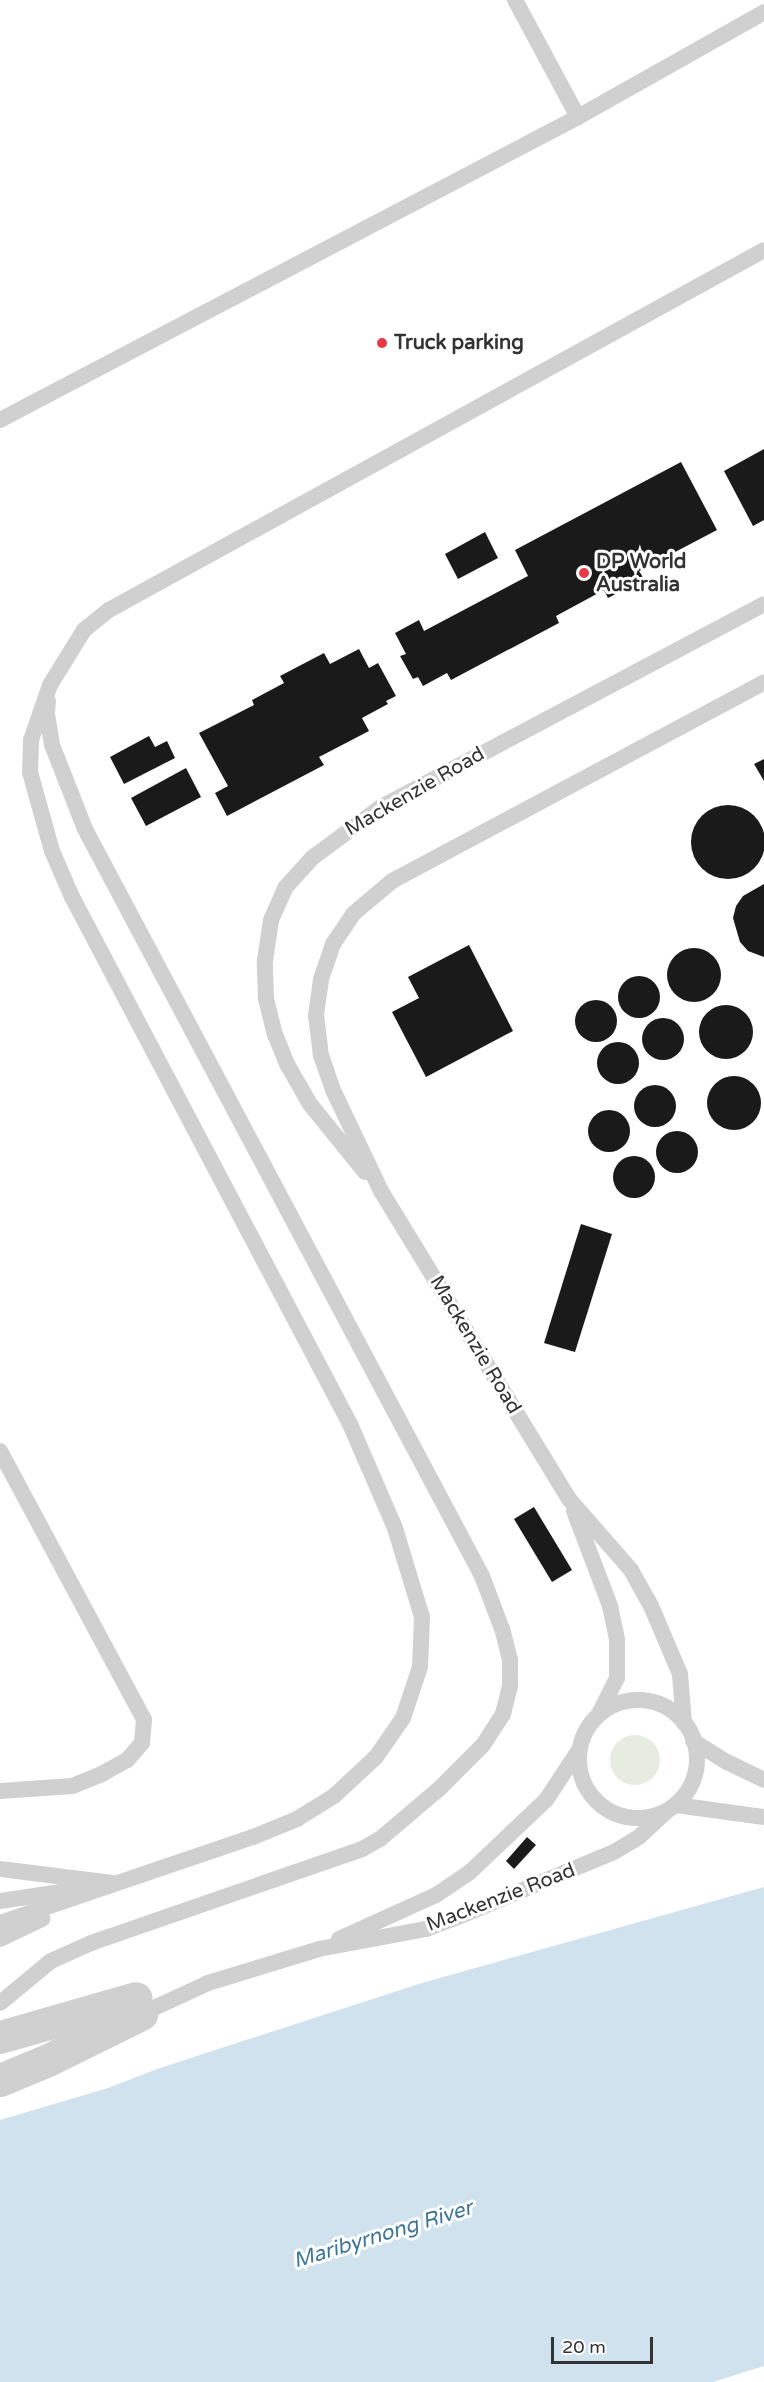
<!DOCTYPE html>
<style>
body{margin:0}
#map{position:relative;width:764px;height:2382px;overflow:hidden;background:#fff;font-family:"Varela Round",sans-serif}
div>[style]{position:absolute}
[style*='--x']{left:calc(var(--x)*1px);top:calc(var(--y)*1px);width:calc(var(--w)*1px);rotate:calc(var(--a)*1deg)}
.green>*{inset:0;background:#e6ecdf}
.round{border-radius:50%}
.water>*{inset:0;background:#cfe2ee}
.building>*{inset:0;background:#1a1a1a}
.service>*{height:16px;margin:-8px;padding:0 8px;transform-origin:8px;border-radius:8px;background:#d0d0d0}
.service>.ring{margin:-8px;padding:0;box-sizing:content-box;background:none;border:16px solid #d0d0d0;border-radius:50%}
.tertiary>*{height:33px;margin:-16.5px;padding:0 16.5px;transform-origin:16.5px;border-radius:16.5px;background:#d0d0d0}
.dots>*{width:16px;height:16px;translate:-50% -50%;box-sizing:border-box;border:3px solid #fff;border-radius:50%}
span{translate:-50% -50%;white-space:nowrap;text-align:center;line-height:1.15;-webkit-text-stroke:6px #fff;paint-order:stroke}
.poi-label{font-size:20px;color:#333;font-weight:700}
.left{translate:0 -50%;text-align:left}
.street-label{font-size:20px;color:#333}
.water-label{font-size:21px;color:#3f7597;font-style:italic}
.scale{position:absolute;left:551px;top:2337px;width:102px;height:27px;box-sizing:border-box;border:3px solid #333;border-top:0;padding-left:8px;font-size:18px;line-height:21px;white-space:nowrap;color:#333;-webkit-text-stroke:4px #fff;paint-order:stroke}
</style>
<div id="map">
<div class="green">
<div class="round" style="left:610px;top:1735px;width:50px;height:50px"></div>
</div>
<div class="water">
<div style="clip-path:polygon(764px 1887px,764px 2366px,713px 2382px,0 2382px,0 2120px,108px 2088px,157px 2069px,422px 1983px)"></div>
</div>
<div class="building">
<div style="clip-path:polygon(764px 449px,764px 520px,753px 526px,724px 471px)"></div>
<div style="clip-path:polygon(681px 462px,717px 530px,639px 571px,644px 579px,608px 598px,604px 590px,556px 616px,559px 623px,451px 680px,447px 673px,423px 686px,418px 677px,413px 679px,400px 656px,406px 654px,395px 633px,419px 620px,424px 631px,528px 576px,515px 550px)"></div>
<div style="clip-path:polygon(485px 532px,498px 558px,458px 579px,445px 554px)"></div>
<div style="clip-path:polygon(359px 649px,369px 668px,378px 663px,396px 696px,386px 701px,388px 704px,362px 718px,369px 731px,319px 757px,324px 765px,227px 816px,215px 793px,228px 786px,199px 733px,254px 705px,252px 700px,284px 683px,280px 676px,324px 653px,330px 664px)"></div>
<div style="clip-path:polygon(149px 736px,155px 747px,167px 741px,175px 758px,124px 784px,110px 757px)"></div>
<div style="clip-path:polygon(764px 759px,764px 781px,754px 764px)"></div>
<div style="clip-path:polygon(186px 768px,201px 797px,146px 826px,131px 798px)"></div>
<div class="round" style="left:691px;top:805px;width:74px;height:74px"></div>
<div style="clip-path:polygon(764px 884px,764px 957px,748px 951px,740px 942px,733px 918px,736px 906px,743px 896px)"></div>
<div style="clip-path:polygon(469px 945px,513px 1031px,426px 1077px,392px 1012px,419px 998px,408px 977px)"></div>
<div class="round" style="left:667px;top:948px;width:54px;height:54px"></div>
<div class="round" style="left:618px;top:976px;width:42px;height:42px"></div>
<div class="round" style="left:575px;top:1000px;width:42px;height:42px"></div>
<div class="round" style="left:699px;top:1005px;width:54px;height:54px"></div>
<div class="round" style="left:642px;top:1018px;width:42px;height:42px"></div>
<div class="round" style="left:597px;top:1042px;width:42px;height:42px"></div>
<div class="round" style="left:707px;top:1076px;width:54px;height:54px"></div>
<div class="round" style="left:634px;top:1085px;width:42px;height:42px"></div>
<div class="round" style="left:588px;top:1110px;width:42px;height:42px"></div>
<div class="round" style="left:656px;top:1131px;width:42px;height:42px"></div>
<div class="round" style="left:613px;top:1156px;width:42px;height:42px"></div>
<div style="clip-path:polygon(581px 1224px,612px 1234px,575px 1352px,544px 1343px)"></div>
<div style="clip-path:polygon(534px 1507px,572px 1570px,552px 1582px,514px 1519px)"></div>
<div style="clip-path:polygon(527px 1837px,536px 1845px,514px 1869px,506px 1861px)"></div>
</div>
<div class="service">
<div style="--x:515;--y:0;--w:133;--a:61.7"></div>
<div style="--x:0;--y:420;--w:653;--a:-27.66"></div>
<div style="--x:578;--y:117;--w:214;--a:-29.4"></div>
<div style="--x:365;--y:1172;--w:87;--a:-129"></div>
<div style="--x:310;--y:1104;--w:46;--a:-119.9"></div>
<div style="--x:287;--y:1064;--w:31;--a:-112"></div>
<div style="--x:275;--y:1035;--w:38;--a:-104"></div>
<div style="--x:266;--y:998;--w:37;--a:-92"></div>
<div style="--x:265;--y:961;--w:41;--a:-81.7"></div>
<div style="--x:271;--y:920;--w:35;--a:-66"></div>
<div style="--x:285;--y:888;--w:40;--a:-48"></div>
<div style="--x:312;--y:858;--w:86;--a:-36.5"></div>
<div style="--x:381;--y:807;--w:433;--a:-27.9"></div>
<div style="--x:0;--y:1451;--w:305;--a:61.8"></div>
<div style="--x:144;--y:1720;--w:23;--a:95"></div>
<div style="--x:142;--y:1743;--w:23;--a:131"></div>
<div style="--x:127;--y:1760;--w:29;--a:151"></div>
<div style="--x:102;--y:1774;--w:32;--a:158"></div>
<div style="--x:72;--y:1786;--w:72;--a:176"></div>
<div style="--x:574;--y:1511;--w:102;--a:69.2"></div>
<div style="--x:610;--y:1606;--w:35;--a:78"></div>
<div style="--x:617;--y:1640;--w:38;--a:90"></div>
<div style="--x:617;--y:1678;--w:40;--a:116.6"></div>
<div class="ring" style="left:579px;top:1700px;width:102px;height:102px"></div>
<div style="--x:684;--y:1723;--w:49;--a:-94.7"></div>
<div style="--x:680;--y:1674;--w:74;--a:-113.1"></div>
<div style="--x:651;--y:1606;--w:41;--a:-119.1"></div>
<div style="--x:631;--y:1570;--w:94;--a:-131.1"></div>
<div style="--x:569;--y:1499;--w:361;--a:-121.4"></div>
<div style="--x:381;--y:1191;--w:112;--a:-115.4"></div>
<div style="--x:333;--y:1090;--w:36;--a:-109"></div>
<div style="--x:321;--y:1056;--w:41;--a:-97"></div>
<div style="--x:316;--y:1015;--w:36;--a:-82"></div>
<div style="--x:321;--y:979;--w:37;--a:-71"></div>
<div style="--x:333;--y:944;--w:36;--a:-56"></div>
<div style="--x:353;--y:914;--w:51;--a:-40.2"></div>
<div style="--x:392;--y:881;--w:422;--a:-28.1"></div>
<div style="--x:693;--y:1741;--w:40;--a:32"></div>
<div style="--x:727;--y:1762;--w:41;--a:25.9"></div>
<div style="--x:676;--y:1805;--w:89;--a:7.8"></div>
<div style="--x:0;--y:1869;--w:113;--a:7.1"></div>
<div style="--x:0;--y:1901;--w:75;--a:-8.5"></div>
<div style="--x:0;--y:1923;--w:267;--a:-18.8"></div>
<div style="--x:253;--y:1837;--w:48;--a:-22.2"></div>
<div style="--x:297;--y:1819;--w:44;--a:-31.9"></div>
<div style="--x:334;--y:1796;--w:57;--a:-42.9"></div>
<div style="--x:376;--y:1757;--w:47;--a:-55.3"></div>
<div style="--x:403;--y:1718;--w:54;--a:-71.6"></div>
<div style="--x:420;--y:1667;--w:50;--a:-87.7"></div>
<div style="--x:422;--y:1617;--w:93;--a:-106.9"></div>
<div style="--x:395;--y:1528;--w:113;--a:-113.4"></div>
<div style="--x:350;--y:1424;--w:596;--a:-117.81"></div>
<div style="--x:72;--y:897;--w:50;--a:-113.5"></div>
<div style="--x:52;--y:851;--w:82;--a:-105.6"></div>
<div style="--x:30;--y:772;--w:32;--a:-88"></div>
<div style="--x:31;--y:740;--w:58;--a:-70.9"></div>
<div style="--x:50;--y:685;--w:65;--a:-58.3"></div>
<div style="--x:84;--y:630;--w:32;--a:-39"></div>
<div style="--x:109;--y:610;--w:747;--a:-28.79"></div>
<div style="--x:0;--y:1939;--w:47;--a:-25.5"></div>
<div style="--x:339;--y:1939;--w:107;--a:-24.4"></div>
<div style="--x:436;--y:1895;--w:41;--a:-34.1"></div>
<div style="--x:470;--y:1872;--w:105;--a:-43.5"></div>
<div style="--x:546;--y:1800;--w:60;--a:-56.6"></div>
<div style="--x:0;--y:2003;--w:66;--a:-39.5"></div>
<div style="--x:51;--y:1961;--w:44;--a:-24.2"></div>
<div style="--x:91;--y:1943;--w:287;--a:-19.1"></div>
<div style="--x:362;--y:1849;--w:21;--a:-29"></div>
<div style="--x:380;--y:1839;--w:77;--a:-40.3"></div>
<div style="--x:439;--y:1789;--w:62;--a:-45"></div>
<div style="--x:483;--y:1745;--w:37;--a:-57"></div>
<div style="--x:503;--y:1714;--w:30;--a:-76"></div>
<div style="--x:510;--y:1685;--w:25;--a:-90"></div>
<div style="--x:510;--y:1660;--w:32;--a:-104"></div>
<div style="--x:502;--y:1629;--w:57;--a:-110.7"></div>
<div style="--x:482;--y:1576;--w:846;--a:-117.99"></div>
<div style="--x:85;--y:829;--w:90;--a:-111.4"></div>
<div style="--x:52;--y:745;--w:33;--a:-99"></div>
<div style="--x:47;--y:712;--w:11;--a:-85"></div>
<div style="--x:141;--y:2014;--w:74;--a:-24.8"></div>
<div style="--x:208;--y:1983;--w:116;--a:-17"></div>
<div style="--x:319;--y:1949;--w:109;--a:-10.6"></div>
<div style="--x:426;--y:1929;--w:42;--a:-21"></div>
<div style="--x:465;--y:1914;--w:161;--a:-22.6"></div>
<div style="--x:614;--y:1852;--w:29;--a:-31"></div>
<div style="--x:639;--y:1837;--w:38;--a:-43"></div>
</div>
<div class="tertiary">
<div style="--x:0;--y:2037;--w:141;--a:-16"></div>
<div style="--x:0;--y:2080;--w:52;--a:-22.6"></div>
<div style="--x:48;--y:2060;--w:104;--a:-26.3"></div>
</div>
<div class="dots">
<div style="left:382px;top:343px;background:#e63946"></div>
<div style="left:584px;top:573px;background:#e63946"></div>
</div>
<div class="poi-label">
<span class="left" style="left:394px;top:343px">Truck parking</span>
<span class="left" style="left:596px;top:574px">DP World<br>Australia</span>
</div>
<div class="street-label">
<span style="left:415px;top:792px;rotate:-30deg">Mackenzie Road</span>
<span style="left:475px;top:1345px;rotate:59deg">Mackenzie Road</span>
<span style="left:501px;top:1898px;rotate:-21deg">Mackenzie Road</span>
</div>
<div class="water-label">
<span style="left:383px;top:2235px;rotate:-17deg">Maribyrnong River</span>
</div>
<div class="scale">20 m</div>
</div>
